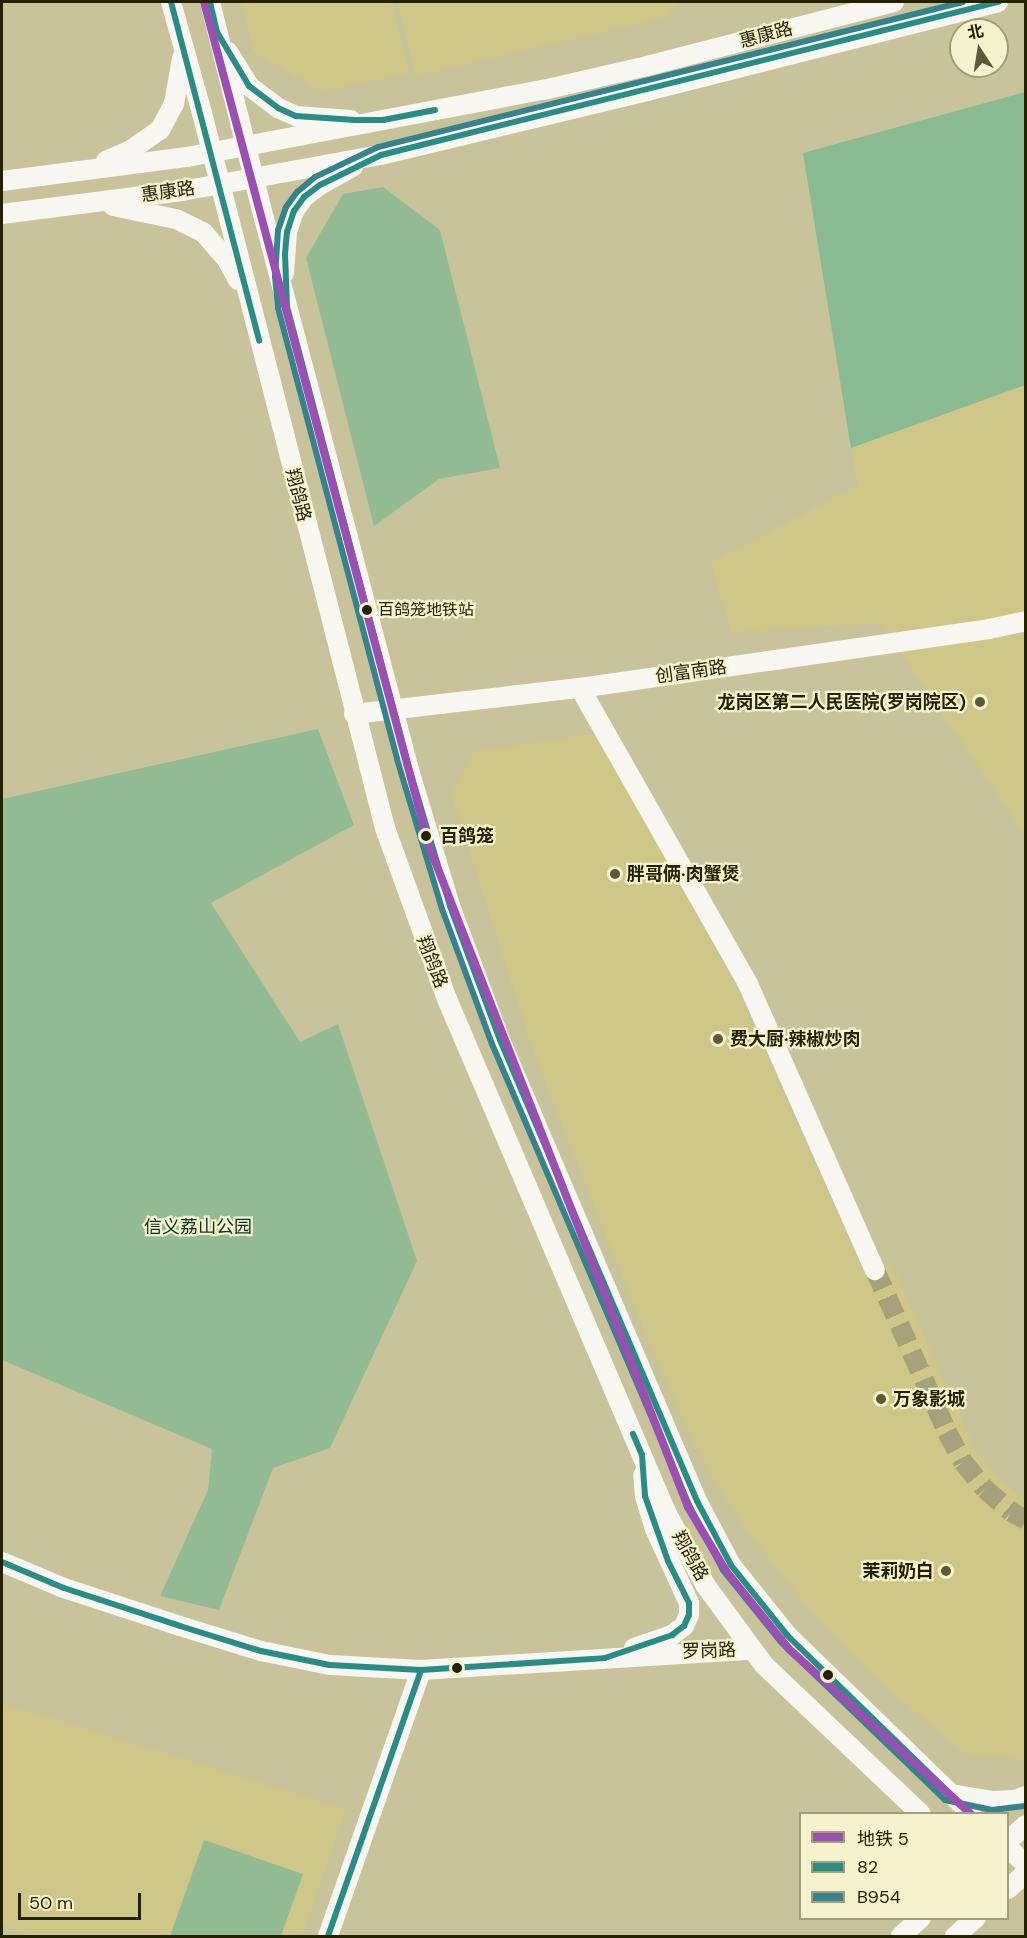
<!DOCTYPE html>
<meta charset="utf-8">
<style>
body{margin:0}
#map{position:relative;width:1027px;height:1938px;overflow:hidden;background:#c8c39b;font-family:"DM Sans","Noto Sans SC",sans-serif}
div>[style]{position:absolute}
[style*='--x']{left:calc(var(--x)*1px);top:calc(var(--y)*1px);width:calc(var(--w)*1px);rotate:calc(var(--a)*1deg)}
.built>*{inset:0;background:#cfc787}
.green>*{inset:0;background:#93bc95}
.forest>*{inset:0;background:#8bbb92}
.minor-tunnel>*{height:20px;margin-top:-10px;transform-origin:0;background:repeating-linear-gradient(90deg,#a7a27c 0 20px,transparent 0 30px)}
.minor>*{height:20px;margin:-10px;padding:0 10px;transform-origin:10px;border-radius:10px;background:#f7f6f0}
.bus-1>*{height:6px;margin:-3px;padding:0 3px;transform-origin:3px;border-radius:3px;background:#298d85}
.bus-2>*{height:6px;margin:-3px;padding:0 3px;transform-origin:3px;border-radius:3px;background:#37838d}
.metro-1>*{height:8px;margin:-4px;padding:0 4px;transform-origin:4px;border-radius:4px;background:#9950b2}
.dots>*{width:16px;height:16px;translate:-50% -50%;box-sizing:border-box;border:3px solid #f6f2cd;border-radius:50%}
span{translate:-50% -50%;white-space:nowrap;text-align:center;line-height:1.15;-webkit-text-stroke:4.5px #f6f2cd;paint-order:stroke}
.bus-label{font-size:16px;color:#242002}
.left{translate:0 -50%;text-align:left}
.street-label{font-size:18px;color:#242002}
.poi-label{font-size:18px;color:#242002;font-weight:700}
.right{translate:-100% -50%;text-align:right}
.stop-label{font-size:18px;color:#242002;font-weight:700}
.park-label{font-size:18px;color:#073120}
.frame{position:absolute;inset:0;border:3px solid #242002;pointer-events:none}
.legend{position:absolute;left:799px;top:1812px;width:210px;height:108px;box-sizing:border-box;background:#f6f2cd;border:2px solid #a29e7c;margin:0;padding:8px 10px;list-style:none;font-size:18px;color:#242002}
.legend li{display:flex;align-items:center;gap:12px;height:30px}
.legend b{width:30px;border:2px solid #a29e7c}
.north{position:absolute;left:949px;top:18px;width:60px;height:60px;box-sizing:border-box;background:#f6f2cd;border:2px solid #a29e7c;border-radius:50%;rotate:348deg;font-size:16px;font-weight:700;line-height:24px;text-align:center;color:#242002}
.north::after{content:'';display:block;margin:auto;width:21px;height:27px;background:#5d5938;clip-path:polygon(50% 0,100% 100%,50% 72%,0 100%)}
.scale{position:absolute;left:18px;top:1893px;width:123px;height:27px;box-sizing:border-box;border:3px solid #242002;border-top:0;padding-left:8px;font-size:18px;line-height:21px;white-space:nowrap;color:#242002;-webkit-text-stroke:4px #f6f2cd;paint-order:stroke}
</style>
<div id="map">
<div class="built">
<div style="clip-path:polygon(242px 2px,392px 2px,409px 73px,323px 91px,254px 52px)"></div>
<div style="clip-path:polygon(398px 2px,677px 2px,667px 17px,416px 76px)"></div>
<div style="clip-path:polygon(1025px 385px,1025px 835px,881px 623px,731px 632px,711px 563px,858px 485px,851px 448px)"></div>
<div style="clip-path:polygon(599px 733px,740px 996px,864px 1275px,891px 1263px,977px 1453px,997px 1477px,1025px 1500px,1025px 1760px,966px 1754px,868px 1671px,810px 1609px,744px 1527px,716px 1483px,691px 1437px,634px 1307px,534px 1053px,451px 794px,475px 751px)"></div>
<div style="clip-path:polygon(2px 1703px,346px 1809px,302px 1936px,27px 1936px,2px 1924px)"></div>
</div>
<div class="green">
<div style="clip-path:polygon(383px 187px,440px 230px,500px 468px,439px 479px,374px 526px,306px 258px,343px 194px)"></div>
<div style="clip-path:polygon(318px 729px,354px 825px,211px 903px,300px 1042px,338px 1024px,417px 1261px,330px 1448px,273px 1468px,219px 1610px,160px 1596px,208px 1490px,212px 1449px,2px 1360px,2px 799px)"></div>
<div style="clip-path:polygon(204px 1840px,303px 1874px,281px 1936px,170px 1936px)"></div>
</div>
<div class="forest">
<div style="clip-path:polygon(1025px 92px,1025px 385px,851px 448px,803px 153px)"></div>
</div>
<div class="minor-tunnel">
<div style="--x:875;--y:1270;--w:177;--a:66"></div>
<div style="--x:947;--y:1432;--w:34;--a:62"></div>
<div style="--x:963;--y:1462;--w:35;--a:51"></div>
<div style="--x:985;--y:1489;--w:35;--a:41"></div>
<div style="--x:1011;--y:1512;--w:17;--a:28"></div>
</div>
<div class="minor">
<div style="--x:171;--y:2;--w:115;--a:74.4"></div>
<div style="--x:202;--y:113;--w:738;--a:75.64"></div>
<div style="--x:385;--y:828;--w:182;--a:70.1"></div>
<div style="--x:447;--y:999;--w:558;--a:66.88"></div>
<div style="--x:666;--y:1512;--w:84;--a:61.6"></div>
<div style="--x:706;--y:1586;--w:98;--a:53.7"></div>
<div style="--x:764;--y:1665;--w:216;--a:43.5"></div>
<div style="--x:210;--y:2;--w:223;--a:76"></div>
<div style="--x:264;--y:218;--w:571;--a:75.28"></div>
<div style="--x:409;--y:770;--w:142;--a:73.2"></div>
<div style="--x:450;--y:906;--w:143;--a:69.5"></div>
<div style="--x:500;--y:1040;--w:501;--a:66.86"></div>
<div style="--x:697;--y:1501;--w:72;--a:62"></div>
<div style="--x:731;--y:1565;--w:90;--a:51.3"></div>
<div style="--x:787;--y:1635;--w:257;--a:44.1"></div>
<div style="--x:228;--y:52;--w:40;--a:58"></div>
<div style="--x:249;--y:86;--w:36;--a:37"></div>
<div style="--x:278;--y:108;--w:20;--a:24"></div>
<div style="--x:296;--y:116;--w:55;--a:4.2"></div>
<div style="--x:106;--y:161;--w:27;--a:-24"></div>
<div style="--x:131;--y:150;--w:35;--a:-35"></div>
<div style="--x:160;--y:130;--w:30;--a:-62"></div>
<div style="--x:174;--y:104;--w:47;--a:-80.1"></div>
<div style="--x:2;--y:181;--w:187;--a:-7.4"></div>
<div style="--x:187;--y:157;--w:362;--a:-10.7"></div>
<div style="--x:543;--y:90;--w:107;--a:-13"></div>
<div style="--x:647;--y:66;--w:255;--a:-14.5"></div>
<div style="--x:113;--y:206;--w:64;--a:11.7"></div>
<div style="--x:176;--y:219;--w:30;--a:26"></div>
<div style="--x:203;--y:232;--w:37;--a:49"></div>
<div style="--x:227;--y:260;--w:23;--a:61"></div>
<div style="--x:2;--y:214;--w:181;--a:-7.3"></div>
<div style="--x:182;--y:191;--w:202;--a:-10.3"></div>
<div style="--x:381;--y:155;--w:274;--a:-13.5"></div>
<div style="--x:647;--y:91;--w:362;--a:-14.2"></div>
<div style="--x:284;--y:273;--w:41;--a:-85.8"></div>
<div style="--x:287;--y:232;--w:22;--a:-72"></div>
<div style="--x:294;--y:211;--w:17;--a:-54"></div>
<div style="--x:304;--y:197;--w:20;--a:-37"></div>
<div style="--x:320;--y:185;--w:38;--a:-29"></div>
<div style="--x:580;--y:688;--w:340;--a:60.4"></div>
<div style="--x:748;--y:984;--w:313;--a:66.1"></div>
<div style="--x:354;--y:714;--w:227;--a:-6.6"></div>
<div style="--x:580;--y:688;--w:413;--a:-8.2"></div>
<div style="--x:989;--y:629;--w:38;--a:-12"></div>
<div style="--x:2;--y:1562;--w:67;--a:22.8"></div>
<div style="--x:64;--y:1588;--w:122;--a:18.1"></div>
<div style="--x:180;--y:1626;--w:85;--a:17.2"></div>
<div style="--x:261;--y:1651;--w:70;--a:11.5"></div>
<div style="--x:330;--y:1665;--w:91;--a:3.1"></div>
<div style="--x:421;--y:1670;--w:330;--a:-3.5"></div>
<div style="--x:634;--y:1648;--w:40;--a:-18.9"></div>
<div style="--x:672;--y:1635;--w:15;--a:-37"></div>
<div style="--x:684;--y:1626;--w:12;--a:-66"></div>
<div style="--x:689;--y:1615;--w:12;--a:-90"></div>
<div style="--x:689;--y:1603;--w:81;--a:-114.7"></div>
<div style="--x:655;--y:1529;--w:34;--a:-107"></div>
<div style="--x:645;--y:1496;--w:21;--a:-95"></div>
<div style="--x:951;--y:1794;--w:43;--a:9.5"></div>
<div style="--x:993;--y:1801;--w:21;--a:-3"></div>
<div style="--x:1014;--y:1800;--w:13;--a:-18"></div>
<div style="--x:1008;--y:1841;--w:24;--a:-42"></div>
<div style="--x:1008;--y:1848;--w:24;--a:42"></div>
<div style="--x:1008;--y:1889;--w:24;--a:-42"></div>
<div style="--x:328;--y:1936;--w:282;--a:-70.7"></div>
<div style="--x:901;--y:1936;--w:27;--a:-42"></div>
<div style="--x:955;--y:1936;--w:28;--a:-41"></div>
</div>
<div class="bus-1">
<div style="--x:171;--y:2;--w:350;--a:75.4"></div>
<div style="--x:210;--y:2;--w:31;--a:77"></div>
<div style="--x:217;--y:32;--w:63;--a:59.3"></div>
<div style="--x:249;--y:86;--w:36;--a:37"></div>
<div style="--x:278;--y:108;--w:20;--a:24"></div>
<div style="--x:296;--y:116;--w:59;--a:3.9"></div>
<div style="--x:355;--y:120;--w:28;--a:0"></div>
<div style="--x:383;--y:120;--w:53;--a:-10.9"></div>
<div style="--x:2;--y:1562;--w:67;--a:22.8"></div>
<div style="--x:64;--y:1588;--w:122;--a:18.1"></div>
<div style="--x:180;--y:1626;--w:85;--a:17.2"></div>
<div style="--x:261;--y:1651;--w:70;--a:11.5"></div>
<div style="--x:330;--y:1665;--w:91;--a:3.1"></div>
<div style="--x:421;--y:1670;--w:184;--a:-3.7"></div>
<div style="--x:605;--y:1658;--w:71;--a:-18.9"></div>
<div style="--x:672;--y:1635;--w:15;--a:-37"></div>
<div style="--x:684;--y:1626;--w:12;--a:-66"></div>
<div style="--x:689;--y:1615;--w:12;--a:-90"></div>
<div style="--x:689;--y:1603;--w:47;--a:-116.6"></div>
<div style="--x:668;--y:1561;--w:69;--a:-109.5"></div>
<div style="--x:645;--y:1496;--w:41;--a:-94.2"></div>
<div style="--x:642;--y:1455;--w:23;--a:-113"></div>
<div style="--x:971;--y:1814;--w:257;--a:-135.8"></div>
<div style="--x:787;--y:1635;--w:90;--a:-128.7"></div>
<div style="--x:731;--y:1565;--w:72;--a:-118"></div>
<div style="--x:697;--y:1501;--w:501;--a:-113.14"></div>
<div style="--x:500;--y:1040;--w:143;--a:-110.5"></div>
<div style="--x:450;--y:906;--w:155;--a:-106.5"></div>
<div style="--x:406;--y:757;--w:466;--a:-104.8"></div>
<div style="--x:287;--y:306;--w:52;--a:-92.2"></div>
<div style="--x:285;--y:254;--w:22;--a:-85"></div>
<div style="--x:287;--y:232;--w:22;--a:-72"></div>
<div style="--x:294;--y:211;--w:17;--a:-54"></div>
<div style="--x:304;--y:197;--w:20;--a:-37"></div>
<div style="--x:320;--y:185;--w:68;--a:-26.2"></div>
<div style="--x:381;--y:155;--w:636;--a:-13.93"></div>
<div style="--x:328;--y:1936;--w:282;--a:-70.7"></div>
</div>
<div class="bus-2">
<div style="--x:963;--y:2;--w:603;--a:166.08"></div>
<div style="--x:378;--y:147;--w:70;--a:154.5"></div>
<div style="--x:315;--y:177;--w:23;--a:140"></div>
<div style="--x:297;--y:192;--w:19;--a:126"></div>
<div style="--x:286;--y:207;--w:24;--a:109"></div>
<div style="--x:278;--y:230;--w:47;--a:93.7"></div>
<div style="--x:275;--y:277;--w:31;--a:84"></div>
<div style="--x:278;--y:308;--w:466;--a:75.2"></div>
<div style="--x:397;--y:759;--w:157;--a:73.3"></div>
<div style="--x:442;--y:909;--w:144;--a:69.7"></div>
<div style="--x:492;--y:1044;--w:501;--a:66.86"></div>
<div style="--x:689;--y:1505;--w:73;--a:62.4"></div>
<div style="--x:723;--y:1570;--w:91;--a:51.2"></div>
<div style="--x:780;--y:1641;--w:229;--a:43.9"></div>
<div style="--x:945;--y:1800;--w:48;--a:12"></div>
<div style="--x:992;--y:1810;--w:34;--a:-7"></div>
</div>
<div class="metro-1">
<div style="--x:204;--y:2;--w:873;--a:75.07"></div>
<div style="--x:429;--y:846;--w:710;--a:68.6"></div>
<div style="--x:688;--y:1507;--w:74;--a:59.3"></div>
<div style="--x:726;--y:1571;--w:100;--a:51.1"></div>
<div style="--x:789;--y:1649;--w:246;--a:42.2"></div>
</div>
<div class="dots">
<div style="left:367px;top:610px;background:#242002"></div>
<div style="left:980px;top:702px;background:#5d5938"></div>
<div style="left:426px;top:836px;background:#242002"></div>
<div style="left:615px;top:874px;background:#5d5938"></div>
<div style="left:718px;top:1039px;background:#5d5938"></div>
<div style="left:881px;top:1399px;background:#5d5938"></div>
<div style="left:946px;top:1571px;background:#5d5938"></div>
<div style="left:457px;top:1668px;background:#242002"></div>
<div style="left:828px;top:1675px;background:#242002"></div>
</div>
<div class="bus-label">
<span class="left" style="left:378px;top:610px">百鸽笼地铁站</span>
</div>
<div class="street-label">
<span style="left:766px;top:35px;rotate:-15deg">惠康路</span>
<span style="left:168px;top:192px;rotate:-8deg">惠康路</span>
<span style="left:298px;top:495px;rotate:76deg">翔鸽路</span>
<span style="left:691px;top:672px;rotate:-8deg">创富南路</span>
<span style="left:432px;top:962px;rotate:69deg">翔鸽路</span>
<span style="left:690px;top:1556px;rotate:61deg">翔鸽路</span>
<span style="left:709px;top:1651px;rotate:-2deg">罗岗路</span>
</div>
<div class="poi-label">
<span class="right" style="left:966px;top:702px">龙岗区第二人民医院(罗岗院区)</span>
<span class="left" style="left:627px;top:874px">胖哥俩·肉蟹煲</span>
<span class="left" style="left:730px;top:1039px">费大厨·辣椒炒肉</span>
<span class="left" style="left:893px;top:1399px">万象影城</span>
<span class="right" style="left:934px;top:1571px">茉莉奶白</span>
</div>
<div class="stop-label">
<span class="left" style="left:440px;top:836px">百鸽笼</span>
</div>
<div class="park-label">
<span style="left:198px;top:1227px">信义荔山公园</span>
</div>
<div class="frame"></div>
<ul class="legend">
<li><b style="height:8px;background:#9950b2"></b>地铁 5</li>
<li><b style="height:8px;background:#298d85"></b>82</li>
<li><b style="height:8px;background:#37838d"></b>B954</li>
</ul>
<div class="north">北</div>
<div class="scale">50 m</div>
</div>
